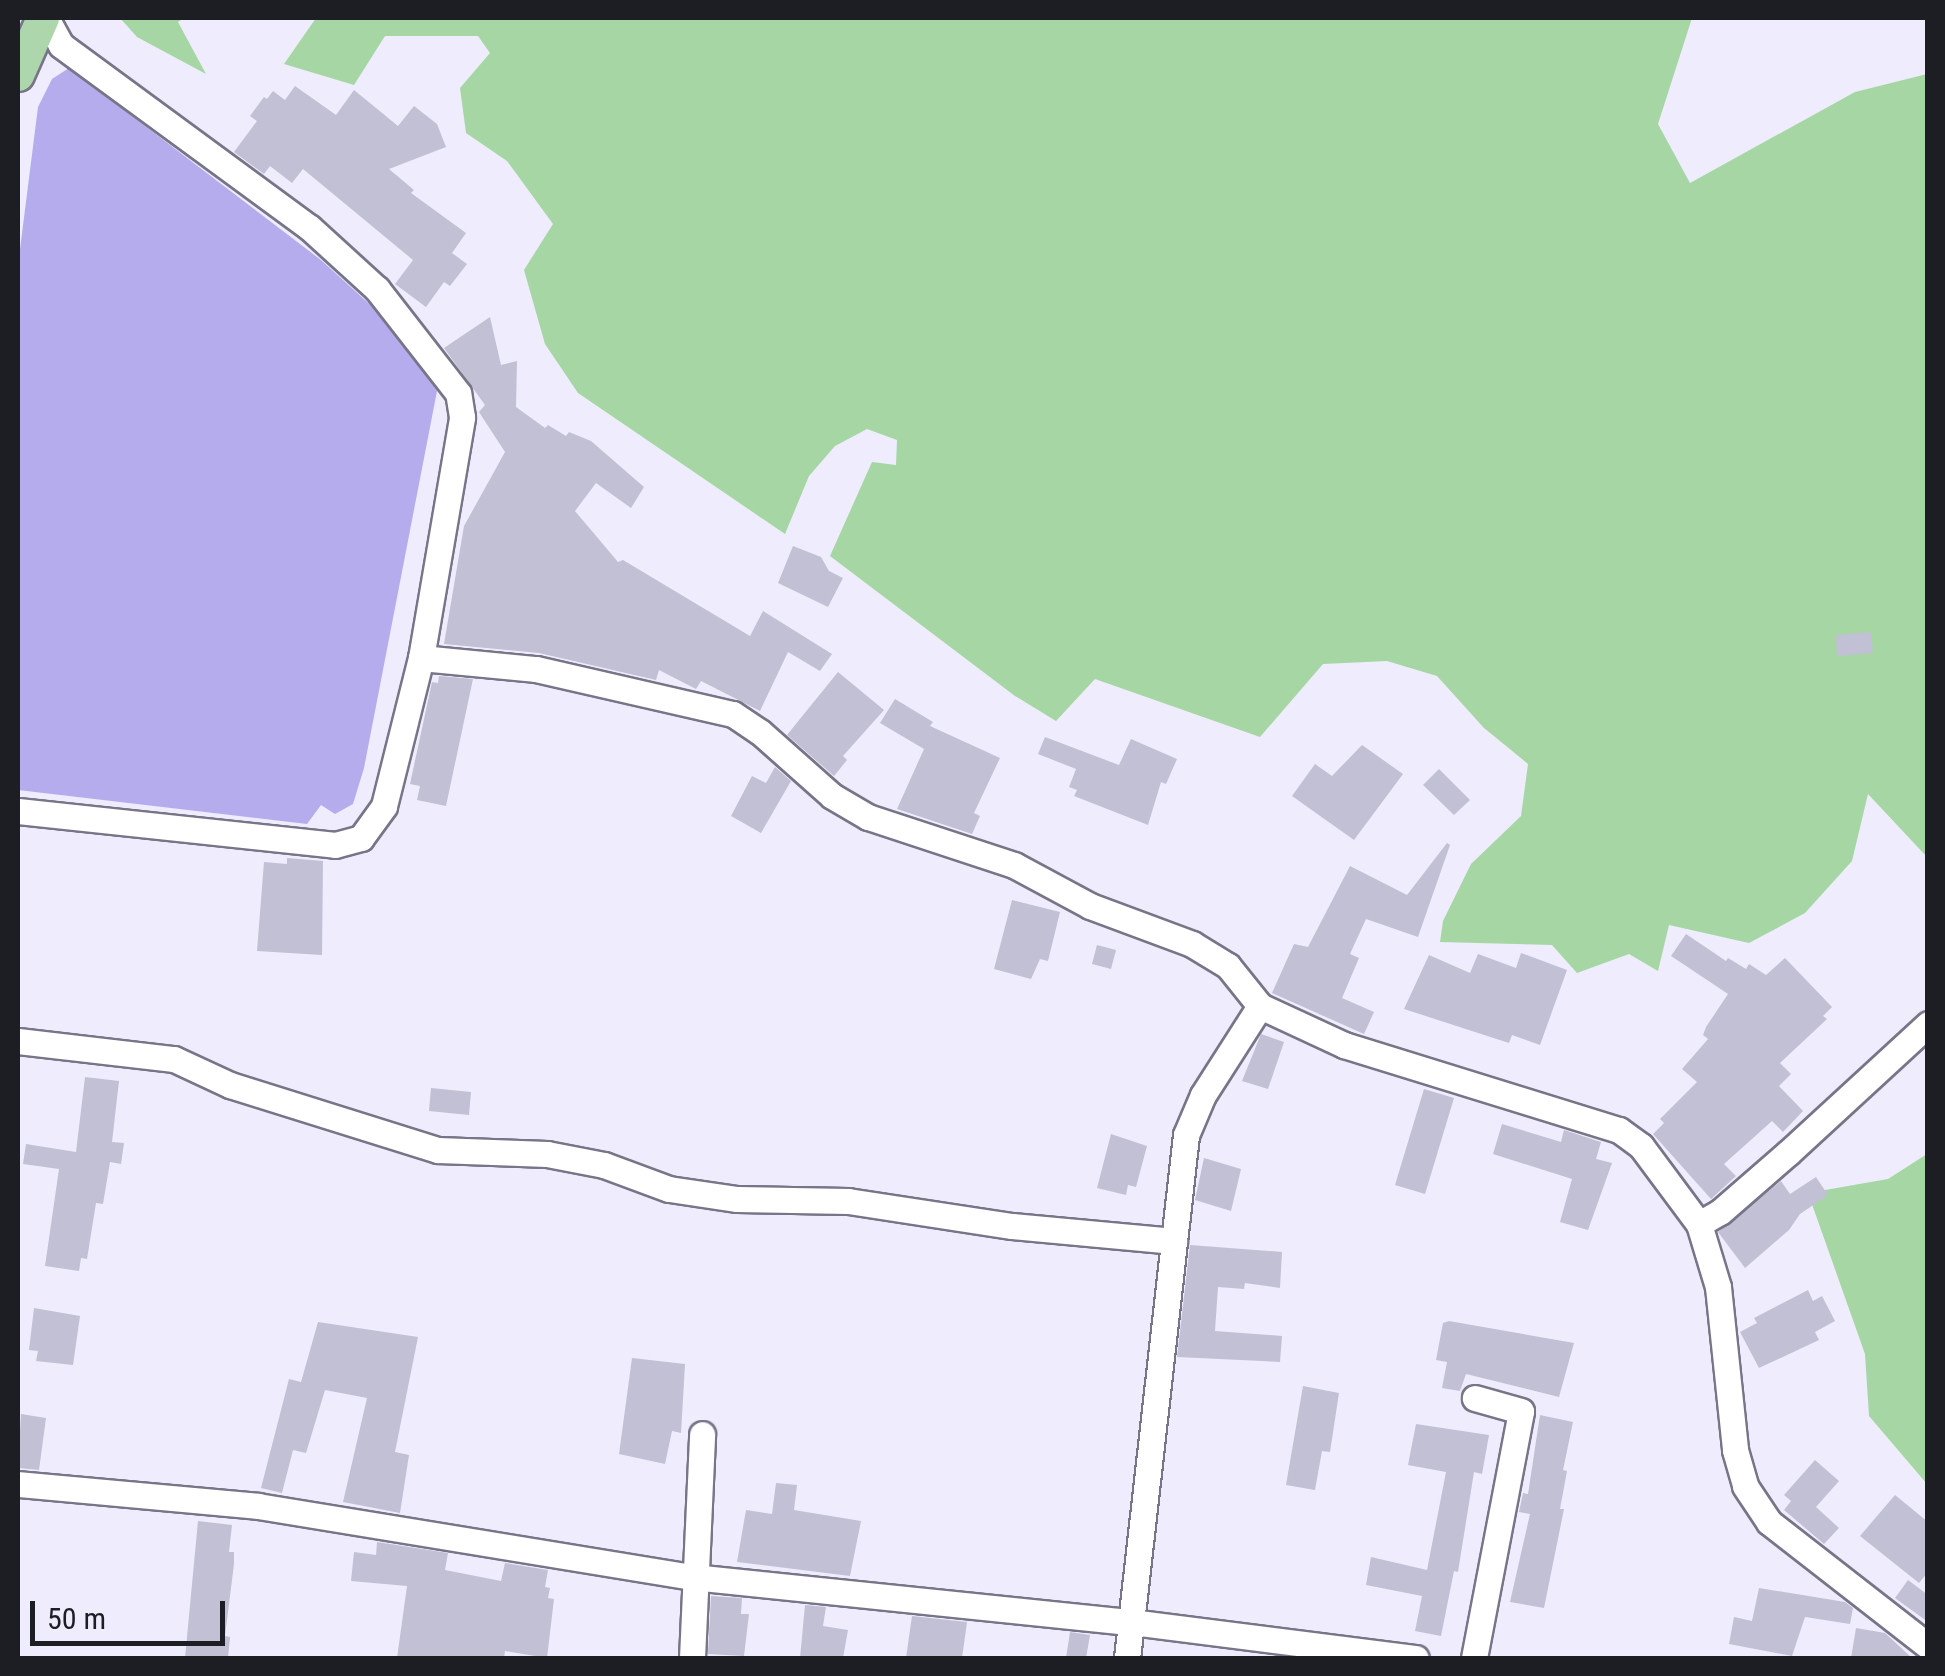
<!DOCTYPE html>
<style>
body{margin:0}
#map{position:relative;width:1945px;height:1676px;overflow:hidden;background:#eeecfd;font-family:"Roboto Condensed",sans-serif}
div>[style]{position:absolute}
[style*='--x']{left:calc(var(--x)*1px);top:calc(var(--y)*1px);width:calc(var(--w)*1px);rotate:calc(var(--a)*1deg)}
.green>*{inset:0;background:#a6d6a4}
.water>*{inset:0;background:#b5acee}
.building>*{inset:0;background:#c2c0d4}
.roads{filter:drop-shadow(2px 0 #777587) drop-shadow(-2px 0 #777587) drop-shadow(0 2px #777587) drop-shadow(0 -2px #777587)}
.minor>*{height:25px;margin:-12.5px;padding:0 12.5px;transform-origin:12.5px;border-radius:12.5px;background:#fff}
.major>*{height:32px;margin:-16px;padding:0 16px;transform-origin:16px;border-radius:16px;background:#add6ac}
span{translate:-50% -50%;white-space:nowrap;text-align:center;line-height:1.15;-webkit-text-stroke:8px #eeecfd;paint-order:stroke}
.frame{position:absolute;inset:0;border:20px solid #1d1d24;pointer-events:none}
.scale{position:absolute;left:30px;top:1601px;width:195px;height:45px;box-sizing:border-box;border:5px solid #1d1d24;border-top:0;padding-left:12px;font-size:30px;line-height:35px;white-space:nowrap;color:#1d1d24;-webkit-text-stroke:8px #eeecfd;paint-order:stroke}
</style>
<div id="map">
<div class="green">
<div style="clip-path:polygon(120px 18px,184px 18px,178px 22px,206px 74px,137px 37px)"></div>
<div style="clip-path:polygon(316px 18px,1692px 18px,1658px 124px,1690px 183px,1855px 92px,1927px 74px,1927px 857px,1868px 794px,1852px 861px,1805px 913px,1749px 943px,1669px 925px,1658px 971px,1629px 954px,1577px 973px,1552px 945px,1440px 942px,1443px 921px,1471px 864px,1521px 816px,1528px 764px,1484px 728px,1437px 676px,1387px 661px,1323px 664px,1260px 737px,1095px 679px,1056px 721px,1015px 696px,830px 556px,872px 462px,896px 465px,897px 440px,867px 429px,835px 446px,809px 476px,785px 534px,578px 393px,545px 344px,524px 270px,553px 224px,507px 161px,466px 133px,460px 88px,490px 53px,478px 36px,385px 36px,354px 85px,284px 64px)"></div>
<div style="clip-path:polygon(1927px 1154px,1927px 1484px,1869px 1416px,1865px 1354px,1808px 1193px,1888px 1179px)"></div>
</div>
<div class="water">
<div style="clip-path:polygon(69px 68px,321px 260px,386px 319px,437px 391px,364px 768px,353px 804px,335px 814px,321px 805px,307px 824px,18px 790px,18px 265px,38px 107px,52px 79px)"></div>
</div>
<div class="building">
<div style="clip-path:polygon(295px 86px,336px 115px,354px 90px,398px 126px,414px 106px,437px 124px,446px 147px,389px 169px,414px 190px,411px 193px,466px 233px,452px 253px,467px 264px,450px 286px,444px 282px,426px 307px,395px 284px,413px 260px,303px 169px,292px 183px,270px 166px,264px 174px,234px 152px,257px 121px,250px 116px,264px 97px,267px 99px,273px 91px,285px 100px)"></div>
<div style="clip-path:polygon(490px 317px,501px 365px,517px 361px,516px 407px,545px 428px,548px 425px,566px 436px,569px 432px,591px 441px,644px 487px,631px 508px,596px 483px,575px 511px,618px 562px,623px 560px,750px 636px,763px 611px,832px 654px,820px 671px,788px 652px,760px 711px,701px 681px,696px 689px,659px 670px,656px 680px,539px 653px,444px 644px,464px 526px,505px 452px,479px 412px,485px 405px,444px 348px)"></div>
<div style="clip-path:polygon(793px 546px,821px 557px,829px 571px,843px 578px,828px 607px,778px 583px)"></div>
<div style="clip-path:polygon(1871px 632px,1873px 653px,1837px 656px,1836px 635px)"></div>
<div style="clip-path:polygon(838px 672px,884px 710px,843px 756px,847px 760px,834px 776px,787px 735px)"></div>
<div style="clip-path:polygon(439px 676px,473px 679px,446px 806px,417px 800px,420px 786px,410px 784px,432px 682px,438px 683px)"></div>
<div style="clip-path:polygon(895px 699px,933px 722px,930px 726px,1000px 758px,974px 813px,980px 816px,972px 834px,897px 809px,924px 749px,880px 723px)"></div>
<div style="clip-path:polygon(1045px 737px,1119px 765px,1131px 739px,1177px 759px,1166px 784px,1161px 782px,1148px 825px,1074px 796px,1077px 790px,1069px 787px,1076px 769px,1038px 754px)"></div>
<div style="clip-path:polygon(1362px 745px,1403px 774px,1354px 840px,1292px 796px,1315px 764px,1332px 776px)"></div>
<div style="clip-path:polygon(775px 767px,791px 781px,761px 833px,731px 816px,752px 776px,766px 783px)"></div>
<div style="clip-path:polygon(1439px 769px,1470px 800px,1454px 815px,1423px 785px)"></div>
<div style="clip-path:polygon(1447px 843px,1450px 845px,1418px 937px,1366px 919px,1350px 954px,1359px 958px,1342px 998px,1374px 1012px,1364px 1034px,1272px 993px,1294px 944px,1308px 947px,1350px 866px,1407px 895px)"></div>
<div style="clip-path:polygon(287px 858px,323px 861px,322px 955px,257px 951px,264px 862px,287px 864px)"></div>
<div style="clip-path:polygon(1012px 900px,1060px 912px,1048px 961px,1040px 959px,1031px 979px,994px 969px)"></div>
<div style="clip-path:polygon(1686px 934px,1726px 961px,1728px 958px,1746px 969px,1749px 964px,1766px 975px,1785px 958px,1832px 1007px,1823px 1016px,1827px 1019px,1780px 1063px,1791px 1074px,1779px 1086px,1803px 1111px,1783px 1132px,1772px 1121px,1724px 1164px,1736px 1176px,1711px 1199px,1653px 1134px,1664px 1123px,1660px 1119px,1697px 1082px,1682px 1069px,1708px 1039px,1703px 1035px,1706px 1027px,1728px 994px,1671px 956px)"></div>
<div style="clip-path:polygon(1097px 945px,1116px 950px,1111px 969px,1092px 964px)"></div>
<div style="clip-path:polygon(1521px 953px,1567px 970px,1540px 1045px,1512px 1035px,1509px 1043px,1404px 1009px,1429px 955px,1470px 973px,1478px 954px,1516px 968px)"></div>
<div style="clip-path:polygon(1261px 1034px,1284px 1042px,1268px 1089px,1242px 1081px)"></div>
<div style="clip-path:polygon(85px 1077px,119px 1081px,112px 1142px,124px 1143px,121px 1164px,110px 1162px,103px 1204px,96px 1203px,87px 1259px,81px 1258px,79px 1271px,45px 1266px,59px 1169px,23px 1164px,26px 1144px,76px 1152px)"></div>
<div style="clip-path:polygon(431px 1088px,471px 1092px,469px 1115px,429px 1111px)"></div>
<div style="clip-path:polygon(1424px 1089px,1454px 1098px,1425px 1194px,1395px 1185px)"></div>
<div style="clip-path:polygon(1502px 1124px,1561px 1142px,1564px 1130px,1601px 1142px,1596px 1159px,1612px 1163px,1588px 1230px,1560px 1222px,1572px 1179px,1493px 1154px)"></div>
<div style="clip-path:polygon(1111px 1134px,1147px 1146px,1136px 1187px,1128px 1185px,1126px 1195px,1097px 1188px)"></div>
<div style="clip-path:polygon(1204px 1158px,1241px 1169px,1231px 1211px,1195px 1200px)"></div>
<div style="clip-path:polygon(1816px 1177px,1828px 1195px,1800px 1214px,1789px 1230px,1745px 1268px,1718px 1232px,1781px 1181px,1790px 1194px)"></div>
<div style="clip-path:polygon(1190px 1245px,1282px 1252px,1280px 1288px,1245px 1283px,1244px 1289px,1218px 1287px,1215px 1331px,1282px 1336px,1280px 1362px,1177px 1357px)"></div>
<div style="clip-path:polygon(1808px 1290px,1813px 1301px,1822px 1296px,1835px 1321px,1815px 1332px,1819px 1340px,1759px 1368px,1740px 1332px,1757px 1323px,1754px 1318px)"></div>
<div style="clip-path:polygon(34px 1308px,80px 1316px,73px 1365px,36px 1361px,38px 1351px,29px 1350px)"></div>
<div style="clip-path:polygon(1449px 1321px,1574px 1343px,1559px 1397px,1466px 1374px,1460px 1391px,1442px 1388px,1447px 1362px,1436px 1360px,1443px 1323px)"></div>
<div style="clip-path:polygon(318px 1322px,418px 1337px,395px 1452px,409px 1455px,400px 1513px,343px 1502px,367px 1398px,325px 1390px,306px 1453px,293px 1450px,282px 1493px,261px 1488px,289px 1379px,301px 1382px)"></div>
<div style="clip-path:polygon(632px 1358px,685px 1364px,681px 1433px,672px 1431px,665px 1464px,619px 1454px)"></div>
<div style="clip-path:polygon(1303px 1386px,1339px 1393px,1330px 1452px,1322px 1451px,1315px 1490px,1286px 1485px)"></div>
<div style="clip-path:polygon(21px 1414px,46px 1418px,39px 1470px,18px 1468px)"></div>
<div style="clip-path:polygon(1540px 1415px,1573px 1422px,1563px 1470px,1567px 1471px,1560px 1509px,1564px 1509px,1544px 1608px,1510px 1602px,1530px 1514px,1519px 1512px,1523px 1493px,1528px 1494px)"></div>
<div style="clip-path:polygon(1416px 1424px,1489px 1435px,1482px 1474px,1474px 1472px,1458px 1572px,1454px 1571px,1441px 1636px,1415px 1631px,1422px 1596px,1366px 1585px,1371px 1557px,1427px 1570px,1446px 1472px,1408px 1465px)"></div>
<div style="clip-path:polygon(1815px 1460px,1839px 1481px,1816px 1507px,1839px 1528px,1824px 1544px,1784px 1510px,1791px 1501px,1784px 1495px)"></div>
<div style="clip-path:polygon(776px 1483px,797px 1485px,794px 1510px,861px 1521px,850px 1576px,737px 1562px,746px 1510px,772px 1514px)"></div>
<div style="clip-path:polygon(1895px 1495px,1928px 1522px,1928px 1572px,1919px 1583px,1860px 1536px)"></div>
<div style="clip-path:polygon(198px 1521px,232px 1525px,229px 1552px,234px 1552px,234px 1564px,225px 1636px,230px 1637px,228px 1658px,185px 1658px)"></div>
<div style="clip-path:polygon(377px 1542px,448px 1553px,445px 1570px,501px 1581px,505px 1563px,548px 1570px,545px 1587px,550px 1588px,548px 1598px,554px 1599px,547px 1658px,505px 1651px,504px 1658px,397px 1658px,407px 1586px,351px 1581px,354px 1552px,376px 1555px)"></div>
<div style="clip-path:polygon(1908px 1580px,1928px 1595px,1928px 1622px,1895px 1598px)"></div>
<div style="clip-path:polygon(1759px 1588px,1845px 1602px,1853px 1608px,1850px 1624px,1805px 1617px,1792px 1656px,1729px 1644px,1734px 1617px,1752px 1621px)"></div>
<div style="clip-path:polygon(711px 1596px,742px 1598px,741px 1614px,749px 1614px,744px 1656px,708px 1654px)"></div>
<div style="clip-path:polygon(805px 1605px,826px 1607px,823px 1626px,848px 1630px,843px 1658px,800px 1658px)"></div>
<div style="clip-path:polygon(912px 1616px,967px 1622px,962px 1658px,906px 1658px)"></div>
<div style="clip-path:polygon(1856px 1628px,1885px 1633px,1912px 1658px,1851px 1658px)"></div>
<div style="clip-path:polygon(1070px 1632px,1090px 1635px,1086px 1658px,1066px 1658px)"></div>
</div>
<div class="roads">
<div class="minor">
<div style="--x:421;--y:658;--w:116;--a:5.5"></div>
<div style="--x:536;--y:669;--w:202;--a:12.9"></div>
<div style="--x:733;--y:714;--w:32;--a:34"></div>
<div style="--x:760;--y:732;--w:96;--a:41.6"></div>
<div style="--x:832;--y:796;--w:42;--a:30.3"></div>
<div style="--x:868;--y:817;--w:154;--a:18.2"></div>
<div style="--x:1014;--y:865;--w:86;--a:28.3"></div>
<div style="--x:1090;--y:906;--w:109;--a:20.4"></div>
<div style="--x:1192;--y:944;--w:42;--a:31.4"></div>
<div style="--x:1228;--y:966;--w:51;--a:51.3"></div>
<div style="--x:1260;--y:1006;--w:93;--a:24.9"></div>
<div style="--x:1344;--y:1045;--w:288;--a:17.2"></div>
<div style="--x:1619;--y:1130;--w:27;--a:36"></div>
<div style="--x:1641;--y:1146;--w:97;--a:53.4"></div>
<div style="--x:1699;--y:1224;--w:66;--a:73.2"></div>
<div style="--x:1718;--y:1287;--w:164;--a:84"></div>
<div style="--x:1735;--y:1450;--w:37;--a:74"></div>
<div style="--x:1745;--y:1486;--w:43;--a:56.3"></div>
<div style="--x:1769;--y:1522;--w:202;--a:37.9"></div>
<div style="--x:18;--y:811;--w:319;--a:6.1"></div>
<div style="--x:335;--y:845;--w:27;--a:-15"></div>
<div style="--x:361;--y:838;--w:39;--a:-54"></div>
<div style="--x:384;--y:806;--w:153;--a:-76"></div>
<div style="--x:421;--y:658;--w:244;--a:-80.3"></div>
<div style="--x:462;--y:417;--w:24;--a:-99"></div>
<div style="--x:458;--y:393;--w:132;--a:-127.9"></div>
<div style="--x:377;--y:289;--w:91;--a:-137.7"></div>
<div style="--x:310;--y:228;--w:309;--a:-143.7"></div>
<div style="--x:61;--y:45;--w:31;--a:-119"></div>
<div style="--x:18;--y:1041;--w:157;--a:6.6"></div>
<div style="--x:174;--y:1059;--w:62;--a:24.9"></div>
<div style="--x:230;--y:1085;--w:218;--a:17.4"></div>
<div style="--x:438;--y:1150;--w:109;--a:2.1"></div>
<div style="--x:547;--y:1154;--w:58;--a:10.9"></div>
<div style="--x:604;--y:1165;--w:69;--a:20.3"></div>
<div style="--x:669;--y:1189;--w:69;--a:8.4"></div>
<div style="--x:737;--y:1199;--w:111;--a:1"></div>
<div style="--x:848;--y:1201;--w:166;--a:8.7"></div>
<div style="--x:1012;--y:1226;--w:163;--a:5.3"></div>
<div style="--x:1699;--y:1224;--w:24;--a:-30"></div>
<div style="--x:1720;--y:1212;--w:91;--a:-41"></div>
<div style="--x:1789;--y:1152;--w:189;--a:-42.6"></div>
<div style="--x:18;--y:1484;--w:241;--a:5.2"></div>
<div style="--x:258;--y:1506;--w:441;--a:9.3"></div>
<div style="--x:693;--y:1577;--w:440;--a:5.9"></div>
<div style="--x:1131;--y:1622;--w:287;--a:7.2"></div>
<div style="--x:692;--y:1658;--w:224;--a:-87.4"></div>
<div style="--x:1127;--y:1658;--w:526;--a:-83.56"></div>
<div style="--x:1186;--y:1135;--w:43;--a:-67"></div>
<div style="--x:1203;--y:1095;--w:106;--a:-57.4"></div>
<div style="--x:1474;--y:1658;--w:251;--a:-79.2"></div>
<div style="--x:1521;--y:1411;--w:48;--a:-164.2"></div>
</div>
<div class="major">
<div style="--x:18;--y:75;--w:62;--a:-66.3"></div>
</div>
</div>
<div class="frame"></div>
<div class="scale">50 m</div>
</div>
